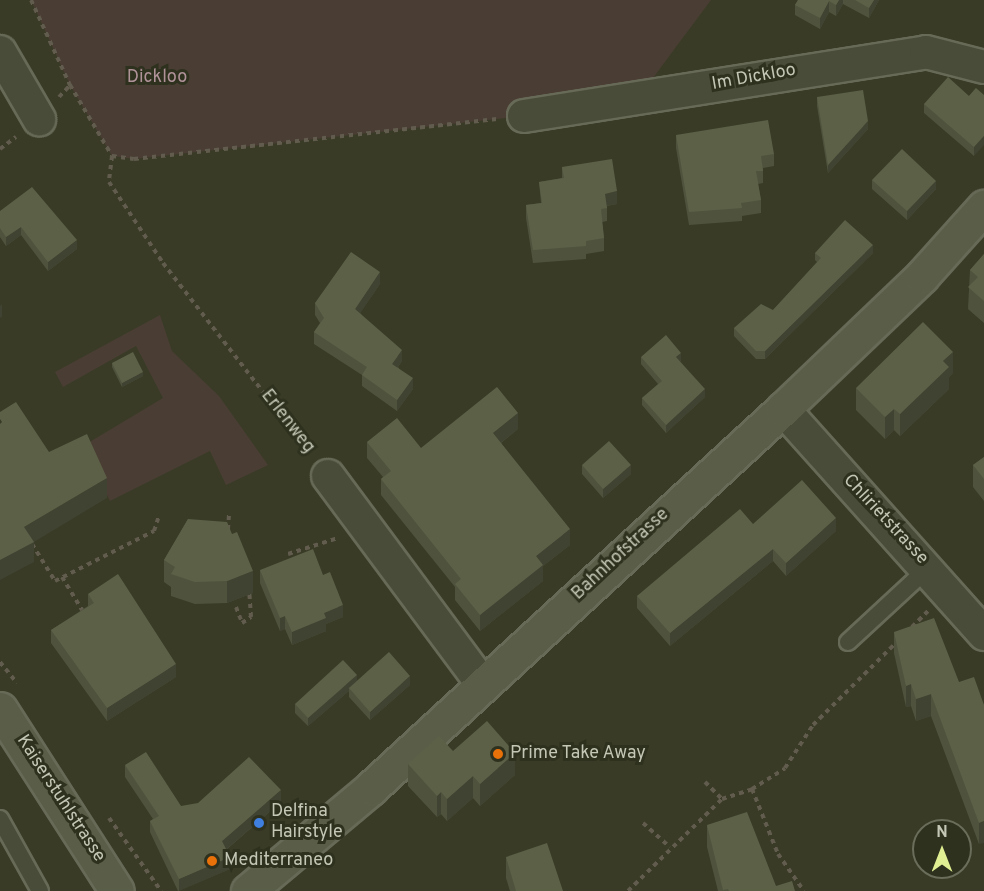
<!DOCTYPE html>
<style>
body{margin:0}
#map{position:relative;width:984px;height:891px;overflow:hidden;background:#393b26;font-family:Overpass,sans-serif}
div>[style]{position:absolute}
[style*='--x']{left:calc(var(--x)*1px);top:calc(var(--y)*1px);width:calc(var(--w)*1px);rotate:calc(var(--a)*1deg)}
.green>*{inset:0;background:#4a3e34}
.path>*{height:4px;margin-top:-2px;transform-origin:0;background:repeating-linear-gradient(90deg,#615c4e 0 4.5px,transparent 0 9px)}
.roads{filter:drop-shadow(2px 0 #676a57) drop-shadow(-2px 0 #676a57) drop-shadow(0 2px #676a57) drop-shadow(0 -2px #676a57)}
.lane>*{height:16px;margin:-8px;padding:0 8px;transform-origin:8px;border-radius:8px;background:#494c39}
.street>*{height:32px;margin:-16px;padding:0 16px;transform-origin:16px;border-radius:16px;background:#494c39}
.secondary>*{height:33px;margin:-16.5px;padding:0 16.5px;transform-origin:16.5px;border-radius:16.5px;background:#5a5e48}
.wall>*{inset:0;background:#4f533d}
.shaded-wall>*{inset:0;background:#404332}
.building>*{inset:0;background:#5c6047}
.dots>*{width:16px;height:16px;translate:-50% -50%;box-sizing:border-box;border:3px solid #2e311e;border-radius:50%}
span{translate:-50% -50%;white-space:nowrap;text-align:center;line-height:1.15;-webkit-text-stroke:6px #2e311e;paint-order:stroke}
.park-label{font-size:18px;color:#b09299}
.street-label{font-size:18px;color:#c4c7b5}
.poi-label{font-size:18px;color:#c4c7b5}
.left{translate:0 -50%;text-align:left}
.north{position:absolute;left:912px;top:819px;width:60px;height:60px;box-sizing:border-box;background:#2e311e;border:2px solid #6a6d5a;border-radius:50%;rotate:0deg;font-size:16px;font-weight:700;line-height:24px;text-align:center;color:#c4c7b5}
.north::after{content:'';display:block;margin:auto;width:21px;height:27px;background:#e0ef92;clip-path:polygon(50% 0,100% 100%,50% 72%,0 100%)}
</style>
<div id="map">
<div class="green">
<div style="clip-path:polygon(31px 0,711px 0,647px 86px,524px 116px,134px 159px,112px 156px,70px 85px)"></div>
<div style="clip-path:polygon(160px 315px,172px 351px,219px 396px,268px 465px,226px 485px,210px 451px,110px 501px,83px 446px,163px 398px,136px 346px,63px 387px,55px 372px)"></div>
</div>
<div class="path">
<div style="--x:31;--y:0;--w:94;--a:65.4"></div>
<div style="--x:70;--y:85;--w:82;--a:59.4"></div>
<div style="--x:112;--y:156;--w:22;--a:8"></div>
<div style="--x:134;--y:159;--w:365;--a:-6.3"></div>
<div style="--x:59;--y:97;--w:16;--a:-47"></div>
<div style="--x:0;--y:149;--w:20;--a:-37"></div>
<div style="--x:112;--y:156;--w:26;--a:97"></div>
<div style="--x:109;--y:182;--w:97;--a:56.3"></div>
<div style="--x:163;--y:263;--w:242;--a:52.2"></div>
<div style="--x:228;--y:529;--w:14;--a:-86"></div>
<div style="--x:32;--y:544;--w:44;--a:58.1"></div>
<div style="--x:55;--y:581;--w:111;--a:-26.8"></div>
<div style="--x:154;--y:531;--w:16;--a:-72"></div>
<div style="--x:288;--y:554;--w:52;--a:-17.7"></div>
<div style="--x:62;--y:577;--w:42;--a:58.6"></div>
<div style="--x:236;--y:607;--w:17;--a:69"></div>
<div style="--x:242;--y:623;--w:11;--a:-34"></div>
<div style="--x:251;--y:617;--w:28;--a:-94"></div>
<div style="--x:912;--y:627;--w:23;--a:-45"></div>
<div style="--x:0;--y:662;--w:27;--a:51"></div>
<div style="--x:705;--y:782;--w:24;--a:45"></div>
<div style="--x:752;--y:789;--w:70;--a:68.2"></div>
<div style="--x:778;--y:854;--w:45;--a:54.9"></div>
<div style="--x:109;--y:818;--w:90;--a:54.5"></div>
<div style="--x:643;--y:823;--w:36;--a:42"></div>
<div style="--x:628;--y:891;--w:132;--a:-44.4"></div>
<div style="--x:722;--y:799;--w:32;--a:-18"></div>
<div style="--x:752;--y:789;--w:39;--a:-32"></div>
<div style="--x:785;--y:768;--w:51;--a:-56.9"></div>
<div style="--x:813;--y:725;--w:117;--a:-44.7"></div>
</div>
<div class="roads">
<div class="lane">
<div style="--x:848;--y:642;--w:110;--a:-42.8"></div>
<div style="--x:0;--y:819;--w:82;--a:60.9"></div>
</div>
<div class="street">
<div style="--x:0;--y:52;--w:78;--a:59.8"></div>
<div style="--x:524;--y:116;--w:407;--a:-9"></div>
<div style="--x:926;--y:52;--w:60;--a:14.5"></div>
<div style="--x:783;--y:409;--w:302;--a:48.2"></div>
<div style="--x:328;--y:476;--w:258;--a:53.4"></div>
</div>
<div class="secondary">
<div style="--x:0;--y:709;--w:216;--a:57.3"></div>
<div style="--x:248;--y:891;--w:160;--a:-39.9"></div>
<div style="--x:371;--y:788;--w:560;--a:-42.61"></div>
<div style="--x:783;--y:409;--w:192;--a:-43.7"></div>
<div style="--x:922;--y:276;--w:93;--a:-48.1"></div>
</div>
</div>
<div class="wall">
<div style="clip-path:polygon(798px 0,879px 0,869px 18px,843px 4px,836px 16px,829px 12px,820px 29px,795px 15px,795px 5px)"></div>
<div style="clip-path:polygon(976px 88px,974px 156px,924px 113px,924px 104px,969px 96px)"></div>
<div style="clip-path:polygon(817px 97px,868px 129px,828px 173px,817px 106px)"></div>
<div style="clip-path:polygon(676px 135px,774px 154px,774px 166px,763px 168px,763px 183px,758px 184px,761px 200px,761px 213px,742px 216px,742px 221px,689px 225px,676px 148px)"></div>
<div style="clip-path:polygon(562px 167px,617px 204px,607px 206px,607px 221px,602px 222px,604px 238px,604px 251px,586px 254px,586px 259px,533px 263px,526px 218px,526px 205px,541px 203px,539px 182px,562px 178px)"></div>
<div style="clip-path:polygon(872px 180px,936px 189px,907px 220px,872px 189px)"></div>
<div style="clip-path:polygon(0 211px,77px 249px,48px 271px,21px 235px,6px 246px,0 237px)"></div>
<div style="clip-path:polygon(815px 253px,873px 253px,765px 359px,756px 359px,734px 336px,734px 328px,773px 310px,817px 262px,815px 260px)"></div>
<div style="clip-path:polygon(984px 254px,984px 323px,968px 309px,970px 270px)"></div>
<div style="clip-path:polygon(380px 284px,360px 313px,402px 361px,398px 367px,413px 389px,397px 411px,362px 386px,362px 375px,314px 344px,314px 332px,320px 323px,315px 315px,315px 303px)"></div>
<div style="clip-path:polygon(641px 357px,681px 360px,680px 362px,705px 397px,666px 433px,642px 405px,642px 398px,658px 384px,641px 364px)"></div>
<div style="clip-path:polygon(112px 363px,143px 376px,122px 387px,112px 367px)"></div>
<div style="clip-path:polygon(953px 373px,949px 377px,949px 389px,900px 436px,894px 430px,885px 439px,856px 410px,856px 388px)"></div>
<div style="clip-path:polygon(518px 429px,501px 443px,570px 545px,543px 566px,543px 581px,480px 631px,455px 600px,455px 587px,381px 495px,381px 479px,383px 477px,367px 458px,367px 442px,421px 448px)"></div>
<div style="clip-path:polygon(984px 457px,984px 501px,973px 487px,973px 465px)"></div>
<div style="clip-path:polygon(582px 465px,631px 474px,603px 498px,582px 474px)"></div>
<div style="clip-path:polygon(188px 519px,253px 593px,227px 603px,195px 604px,171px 596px,171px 587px,164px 582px,164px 560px)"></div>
<div style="clip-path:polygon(753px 524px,836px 531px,786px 576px,773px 561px,670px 646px,637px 608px,637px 596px)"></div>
<div style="clip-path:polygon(260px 570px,323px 575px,343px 617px,326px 624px,326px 631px,292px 645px,285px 629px,280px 631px,260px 583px)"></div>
<div style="clip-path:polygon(88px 594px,176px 677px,107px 721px,51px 643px,51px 630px,88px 606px)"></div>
<div style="clip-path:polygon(894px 632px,959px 682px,984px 705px,979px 844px,931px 716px,916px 721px,911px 706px,906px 707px,894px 653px)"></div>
<div style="clip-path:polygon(357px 681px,410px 685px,370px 720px,349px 697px,349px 691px,308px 726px,295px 713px,295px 704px)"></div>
<div style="clip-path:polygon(453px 751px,515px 775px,480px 806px,473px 798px,447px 821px,441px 814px,437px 817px,408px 786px,408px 764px)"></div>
<div style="clip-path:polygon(125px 765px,181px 806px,281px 802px,226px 850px,230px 869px,178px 891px,150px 832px,150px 821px,153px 819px,125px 777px)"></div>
<div style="clip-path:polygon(707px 825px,776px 886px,795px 891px,718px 891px,707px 847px)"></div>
<div style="clip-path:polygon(506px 857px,563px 891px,510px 891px,506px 878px)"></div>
</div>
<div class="shaded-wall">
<div style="clip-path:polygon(839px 0,843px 0,843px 4px,836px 16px,836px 5px)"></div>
<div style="clip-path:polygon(874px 0,879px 0,869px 18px,869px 8px)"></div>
<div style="clip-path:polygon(829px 1px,829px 12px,820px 29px,820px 18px)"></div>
<div style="clip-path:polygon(868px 121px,868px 129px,828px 173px,828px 165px)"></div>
<div style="clip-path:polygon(984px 136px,984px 145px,974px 156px,974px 147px)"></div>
<div style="clip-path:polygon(936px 181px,936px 189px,907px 220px,907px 211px)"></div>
<div style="clip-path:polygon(617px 191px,617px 204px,605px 206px,605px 194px)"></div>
<div style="clip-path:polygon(21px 227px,21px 235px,6px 246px,6px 237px)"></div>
<div style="clip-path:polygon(77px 240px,77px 249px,48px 271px,48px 262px)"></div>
<div style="clip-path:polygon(873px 245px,873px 253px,765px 359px,765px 351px)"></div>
<div style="clip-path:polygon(380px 272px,380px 284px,355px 321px,355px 309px)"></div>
<div style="clip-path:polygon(2px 304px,2px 317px,0 318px,0 306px)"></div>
<div style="clip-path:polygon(402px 350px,402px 361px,392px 375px,392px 364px)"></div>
<div style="clip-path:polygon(953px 352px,953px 373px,949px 377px,949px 389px,900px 436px,900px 414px,943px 361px)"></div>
<div style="clip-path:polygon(681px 353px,681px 360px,676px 365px,676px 357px)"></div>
<div style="clip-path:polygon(143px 372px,143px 376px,122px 387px,122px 383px)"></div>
<div style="clip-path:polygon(413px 378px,413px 389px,397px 411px,397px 400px)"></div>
<div style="clip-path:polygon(705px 389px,705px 397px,666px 433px,666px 425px)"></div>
<div style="clip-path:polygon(894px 409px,894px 430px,885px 439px,885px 417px)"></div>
<div style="clip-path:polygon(518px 413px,518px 429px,493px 449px,493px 433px)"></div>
<div style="clip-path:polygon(631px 465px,631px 474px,603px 498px,603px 489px)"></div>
<div style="clip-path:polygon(107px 478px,107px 498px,34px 542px,34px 562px,0 580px,0 560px,24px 527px)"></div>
<div style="clip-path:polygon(836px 518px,836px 531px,786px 576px,786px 563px)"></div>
<div style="clip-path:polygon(570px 529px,570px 545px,543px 566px,543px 581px,480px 631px,480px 615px,536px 556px)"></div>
<div style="clip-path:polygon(773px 549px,773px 561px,670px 646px,670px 633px)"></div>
<div style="clip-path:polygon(253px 571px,253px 593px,227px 603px,227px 581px)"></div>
<div style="clip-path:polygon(343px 605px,343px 617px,326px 624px,326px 631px,292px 645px,292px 632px,324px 613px)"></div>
<div style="clip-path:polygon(285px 616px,285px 629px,280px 631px,280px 618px)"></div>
<div style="clip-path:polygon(176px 664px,176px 677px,107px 721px,107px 708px)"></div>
<div style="clip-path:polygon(357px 675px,357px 684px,349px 688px,349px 691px,308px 726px,308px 718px)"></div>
<div style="clip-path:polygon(410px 676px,410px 685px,370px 720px,370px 712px)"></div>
<div style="clip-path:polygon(911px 684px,911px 706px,906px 707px,906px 686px)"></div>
<div style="clip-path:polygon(931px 694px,931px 716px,916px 721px,916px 699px)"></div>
<div style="clip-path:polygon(515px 753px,515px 775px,480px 806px,480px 784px)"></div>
<div style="clip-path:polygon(473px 776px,473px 798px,447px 821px,447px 799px)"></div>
<div style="clip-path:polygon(281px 790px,281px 802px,222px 853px,222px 841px)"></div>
<div style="clip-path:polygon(441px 792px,441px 814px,437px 817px,437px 796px)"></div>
<div style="clip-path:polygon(984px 821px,984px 843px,979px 844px,979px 823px)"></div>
<div style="clip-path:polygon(230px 857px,230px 869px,179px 891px,179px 879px)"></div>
</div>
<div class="building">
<div style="clip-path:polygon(798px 0,839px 0,836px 5px,829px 1px,820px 18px,795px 5px)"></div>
<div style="clip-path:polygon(855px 0,874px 0,869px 8px)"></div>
<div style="clip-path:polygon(948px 77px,969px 96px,976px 88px,984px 95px,984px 136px,974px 147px,924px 104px)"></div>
<div style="clip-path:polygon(863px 90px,868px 121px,828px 165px,817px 97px)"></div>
<div style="clip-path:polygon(768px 120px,774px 154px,761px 156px,763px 171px,756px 171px,761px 200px,741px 203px,742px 208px,689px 212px,676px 135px)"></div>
<div style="clip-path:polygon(902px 149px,936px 181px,907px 211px,872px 180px)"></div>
<div style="clip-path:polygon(612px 159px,617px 191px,605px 194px,607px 208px,601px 209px,604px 238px,586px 241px,586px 246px,533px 250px,526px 205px,542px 203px,539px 182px,564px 178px,562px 167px)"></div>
<div style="clip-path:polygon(32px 187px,77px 240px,48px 262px,21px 227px,6px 237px,0 228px,0 211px)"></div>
<div style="clip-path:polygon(845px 220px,873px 245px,765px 351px,756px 351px,734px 328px,761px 304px,773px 310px,821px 258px,815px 253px)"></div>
<div style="clip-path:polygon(351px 252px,380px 272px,355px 309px,402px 350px,392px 364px,413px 378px,397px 400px,362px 375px,367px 367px,314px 332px,324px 318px,315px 303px)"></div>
<div style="clip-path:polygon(984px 254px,984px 301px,968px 287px,978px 277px,970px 270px)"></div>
<div style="clip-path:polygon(923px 322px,953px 352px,943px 361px,949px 367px,900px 414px,894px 409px,885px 417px,856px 388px)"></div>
<div style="clip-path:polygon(666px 335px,681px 353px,676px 357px,705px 389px,666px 425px,642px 398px,662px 381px,641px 357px)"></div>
<div style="clip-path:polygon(133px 352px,143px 372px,122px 383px,112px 363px)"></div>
<div style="clip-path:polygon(497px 387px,518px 413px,493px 433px,570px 529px,536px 556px,543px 565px,480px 615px,455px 584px,461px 579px,381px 479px,391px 471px,367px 442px,397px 418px,421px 448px)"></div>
<div style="clip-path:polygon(16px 402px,49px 452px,87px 434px,107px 478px,24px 527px,34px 542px,0 560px,0 424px,2px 422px,0 419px,0 412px)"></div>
<div style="clip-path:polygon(609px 441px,631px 465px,603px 489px,582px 465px)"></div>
<div style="clip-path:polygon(984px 457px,984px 479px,973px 465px)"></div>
<div style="clip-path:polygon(802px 480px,836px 518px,786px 563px,773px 549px,670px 633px,637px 596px,740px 509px,753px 524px)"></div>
<div style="clip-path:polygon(188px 519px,227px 522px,232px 534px,237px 532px,253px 571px,227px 581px,195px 582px,171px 574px,175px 567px,164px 560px)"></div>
<div style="clip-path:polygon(313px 549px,323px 575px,330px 572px,343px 605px,324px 613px,326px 618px,292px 632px,285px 616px,280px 618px,260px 570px)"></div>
<div style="clip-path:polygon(118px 574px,176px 664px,107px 708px,51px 630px,94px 603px,88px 594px)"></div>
<div style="clip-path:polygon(934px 618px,959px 682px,974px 677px,984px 705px,984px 821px,979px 823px,931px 694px,916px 699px,911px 684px,906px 686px,894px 632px)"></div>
<div style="clip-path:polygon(389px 652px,410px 676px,370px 712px,349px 688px)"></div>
<div style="clip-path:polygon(343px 660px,357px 675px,308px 718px,295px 704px)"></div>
<div style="clip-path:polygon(487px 721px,515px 753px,480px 784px,473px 776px,447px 799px,441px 792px,437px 796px,408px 764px,439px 736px,453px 751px)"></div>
<div style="clip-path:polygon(146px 752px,181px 806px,198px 803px,249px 757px,281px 790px,222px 841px,230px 857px,179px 879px,150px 821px,159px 816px,125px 765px)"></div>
<div style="clip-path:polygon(747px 812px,776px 886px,792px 881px,795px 891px,729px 891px,728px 889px,723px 890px,707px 825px)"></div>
<div style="clip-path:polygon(547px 843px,563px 891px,516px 891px,506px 857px)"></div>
</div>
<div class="dots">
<div style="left:498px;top:754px;background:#e8710a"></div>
<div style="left:259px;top:823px;background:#3f7fe0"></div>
<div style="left:212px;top:861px;background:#e8710a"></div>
</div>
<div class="park-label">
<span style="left:157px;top:78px">Dickloo</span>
</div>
<div class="street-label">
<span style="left:754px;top:78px;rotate:-10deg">Im Dickloo</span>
<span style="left:287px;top:422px;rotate:52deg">Erlenweg</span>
<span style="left:885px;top:520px;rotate:47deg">Chlirietstrasse</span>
<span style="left:621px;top:555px;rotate:-43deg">Bahnhofstrasse</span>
<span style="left:60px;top:799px;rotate:57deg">Kaiserstuhlstrasse</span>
</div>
<div class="poi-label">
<span class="left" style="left:510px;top:754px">Prime Take Away</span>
<span class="left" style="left:271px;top:823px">Delfina<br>Hairstyle</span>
<span class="left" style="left:224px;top:861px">Mediterraneo</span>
</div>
<div class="north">N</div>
</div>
